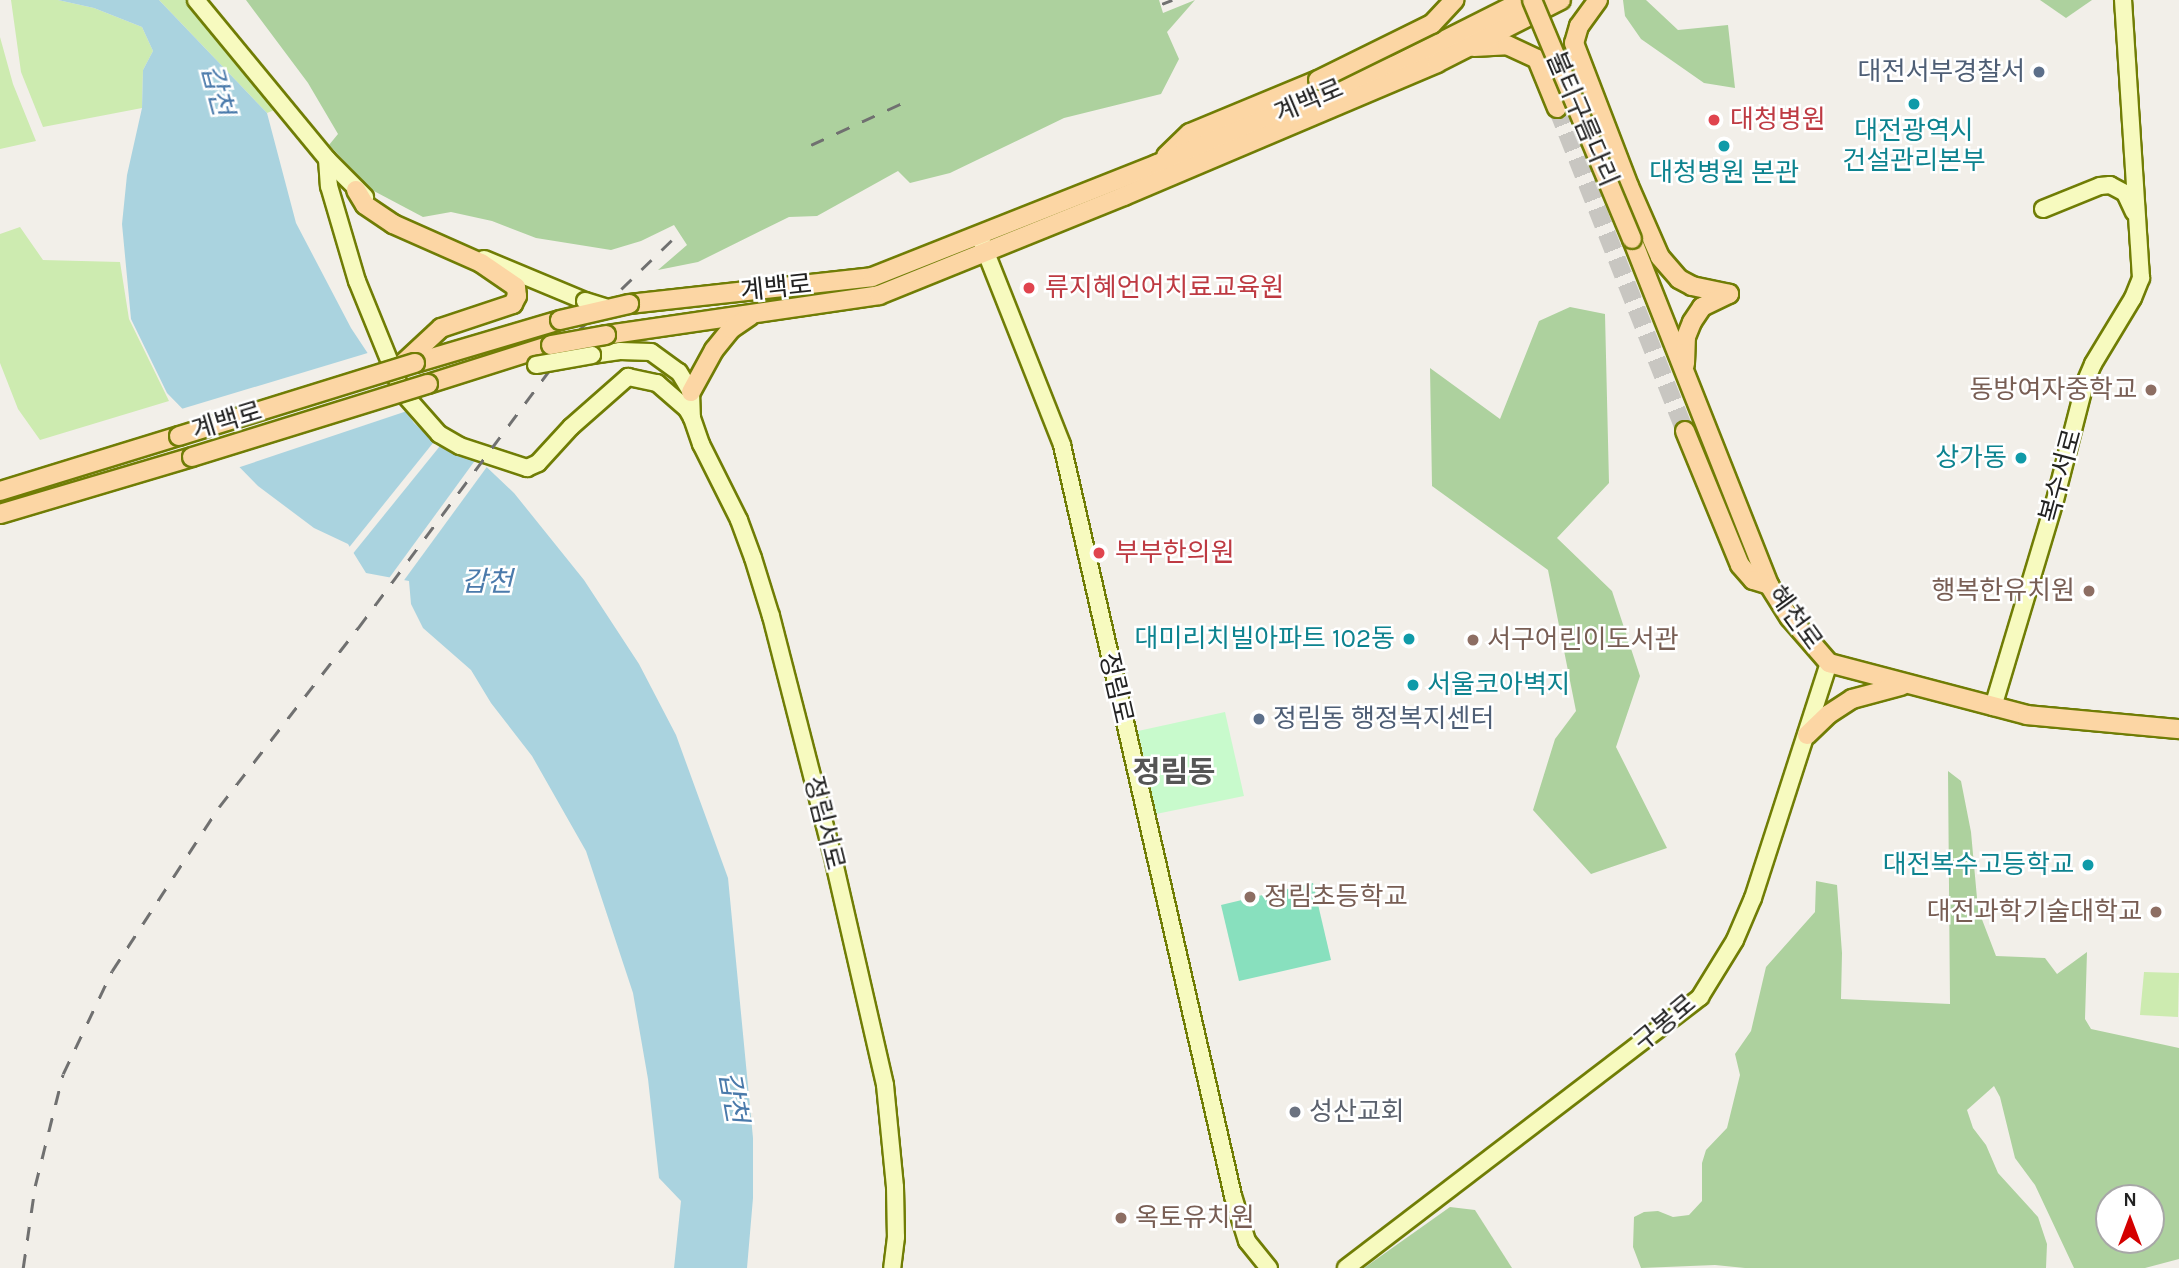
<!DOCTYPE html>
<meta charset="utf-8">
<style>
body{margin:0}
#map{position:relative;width:2179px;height:1268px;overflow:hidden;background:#f2efe9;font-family:Karla,"Noto Sans KR",sans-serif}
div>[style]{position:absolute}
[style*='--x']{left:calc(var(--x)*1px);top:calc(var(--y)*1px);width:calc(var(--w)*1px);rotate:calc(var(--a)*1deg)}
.grass>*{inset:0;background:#cdebb0}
.forest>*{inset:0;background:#add19e}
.park>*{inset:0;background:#c8facc}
.pitch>*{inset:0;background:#88e0be}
.water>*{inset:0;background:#aad3df}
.pier>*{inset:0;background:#f2efe9}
.primary-tunnel>*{height:18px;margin-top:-9px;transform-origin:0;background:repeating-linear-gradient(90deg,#c8c6c1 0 18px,transparent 0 27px)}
.roads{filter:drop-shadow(2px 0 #707d05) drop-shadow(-2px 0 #707d05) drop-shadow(0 2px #707d05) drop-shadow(0 -2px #707d05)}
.secondary>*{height:16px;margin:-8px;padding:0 8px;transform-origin:8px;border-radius:8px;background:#f7fabf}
.primary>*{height:18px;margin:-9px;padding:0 9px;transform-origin:9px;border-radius:9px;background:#fcd6a4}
.rail>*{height:2.5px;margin-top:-1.25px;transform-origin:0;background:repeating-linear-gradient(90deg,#707070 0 14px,transparent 0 28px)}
.bridges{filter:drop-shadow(2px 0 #707d05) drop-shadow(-2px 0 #707d05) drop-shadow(0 2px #707d05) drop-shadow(0 -2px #707d05)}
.secondary-bridge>*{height:16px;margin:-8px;padding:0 8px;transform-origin:8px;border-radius:8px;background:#f7fabf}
.primary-bridge>*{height:18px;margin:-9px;padding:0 9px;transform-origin:9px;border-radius:9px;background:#fcd6a4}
.dots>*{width:19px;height:19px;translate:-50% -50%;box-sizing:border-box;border:4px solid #fff;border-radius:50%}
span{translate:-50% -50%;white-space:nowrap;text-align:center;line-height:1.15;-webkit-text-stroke:5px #fff;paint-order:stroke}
.service-label{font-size:26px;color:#4e5e75}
.right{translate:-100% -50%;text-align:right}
.left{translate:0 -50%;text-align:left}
.street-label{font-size:26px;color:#222}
.health-label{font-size:26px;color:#be3a42}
.culture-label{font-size:26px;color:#0d838f}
.education-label{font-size:26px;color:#785e54}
.worship-label{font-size:26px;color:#5b616d}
.water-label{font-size:28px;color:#4a7aab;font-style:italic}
.quarter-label{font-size:30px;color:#555;font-weight:700}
.north{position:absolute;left:2095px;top:1184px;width:70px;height:70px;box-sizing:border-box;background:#fff;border:2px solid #a7a7a7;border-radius:50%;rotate:0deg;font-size:19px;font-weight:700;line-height:28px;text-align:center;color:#222}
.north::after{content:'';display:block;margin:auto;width:24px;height:32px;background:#d40000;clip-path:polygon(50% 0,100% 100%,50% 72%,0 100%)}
</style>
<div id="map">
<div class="grass">
<div style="clip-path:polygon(11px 0,58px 0,94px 8px,142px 27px,153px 51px,143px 70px,142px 108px,43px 127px,21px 72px)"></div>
<div style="clip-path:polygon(159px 0,188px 0,277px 109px,267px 113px)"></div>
<div style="clip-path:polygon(0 37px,13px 84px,36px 141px,0 149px)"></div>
<div style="clip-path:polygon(20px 227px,43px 260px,120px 262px,129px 319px,169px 401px,40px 440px,18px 409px,0 363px,0 234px)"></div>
<div style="clip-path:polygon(2144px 972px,2179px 973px,2178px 1017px,2140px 1015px)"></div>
</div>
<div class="forest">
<div style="clip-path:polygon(246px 0,1159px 0,1163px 13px,1195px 0,1167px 32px,1179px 59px,1161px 94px,1064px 118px,950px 173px,910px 183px,898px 171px,817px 216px,789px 217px,698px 262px,658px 270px,687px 245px,674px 225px,641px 241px,611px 250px,536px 238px,492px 221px,451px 212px,423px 217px,372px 190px,329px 145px,338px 134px,308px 83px)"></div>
<div style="clip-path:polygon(1623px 0,1646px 0,1678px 30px,1728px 25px,1735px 88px,1704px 83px,1641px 39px,1625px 16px)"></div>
<div style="clip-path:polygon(2040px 0,2092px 0,2066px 18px)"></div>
<div style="clip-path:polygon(1570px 307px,1605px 314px,1609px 483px,1557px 538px,1612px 591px,1640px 676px,1616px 747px,1667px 848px,1591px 874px,1533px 810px,1555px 739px,1576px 711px,1548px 570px,1432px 486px,1430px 368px,1500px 419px,1539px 321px)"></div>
<div style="clip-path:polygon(evenodd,1948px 771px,1961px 781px,1971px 832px,1978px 909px,1996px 956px,2045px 958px,2057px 974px,2087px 952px,2085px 1019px,2091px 1029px,2179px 1048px,2179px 1259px,2145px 1268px,2074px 1268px,2035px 1185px,2015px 1158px,2000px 1097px,1994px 1086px,1967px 1110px,1973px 1128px,1986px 1145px,1998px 1173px,2038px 1217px,2047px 1244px,2046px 1268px,1745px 1268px,1715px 1265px,1641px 1268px,1633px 1247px,1634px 1217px,1644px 1212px,1658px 1211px,1673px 1217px,1689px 1215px,1702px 1201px,1702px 1163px,1706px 1150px,1727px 1128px,1740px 1075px,1735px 1054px,1751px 1031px,1766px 967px,1815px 912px,1816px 881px,1837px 885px,1842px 953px,1841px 999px,1950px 1004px,1948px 771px,2109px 1198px,2151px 1198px,2151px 1240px,2109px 1240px,2109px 1198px)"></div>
<div style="clip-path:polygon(1450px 1207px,1475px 1210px,1512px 1268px,1364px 1268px)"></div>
</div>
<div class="park">
<div style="clip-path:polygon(1225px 712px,1244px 796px,1156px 814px,1138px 731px)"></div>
</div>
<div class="pitch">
<div style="clip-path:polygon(1313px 883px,1331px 960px,1239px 981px,1221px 905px)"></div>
</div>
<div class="water">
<div style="clip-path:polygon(58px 0,159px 0,267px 113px,296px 223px,351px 328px,414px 423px,434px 441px,475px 456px,514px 493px,584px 580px,639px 664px,676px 735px,728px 878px,753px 1138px,753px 1198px,747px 1268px,674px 1268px,681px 1201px,659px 1178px,648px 1079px,633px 993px,586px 851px,532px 756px,491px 703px,471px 670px,423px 628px,411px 604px,409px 581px,366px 573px,348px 544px,314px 528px,258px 486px,167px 393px,131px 319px,122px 224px,127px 175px,142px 108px,143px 70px,153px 51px,142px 27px,94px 8px)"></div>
</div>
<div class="pier">
<div style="clip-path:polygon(371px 352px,410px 410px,234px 469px,178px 410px)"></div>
<div style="clip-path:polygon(437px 438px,444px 441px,351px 556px,347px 550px)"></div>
<div style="clip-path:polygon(479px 455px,489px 464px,402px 583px,387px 581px)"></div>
</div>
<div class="primary-tunnel">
<div style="--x:1557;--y:108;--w:347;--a:68.4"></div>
</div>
<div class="roads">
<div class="secondary">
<div style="--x:196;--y:0;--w:206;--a:50.5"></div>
<div style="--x:327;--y:159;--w:54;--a:45"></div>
<div style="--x:327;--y:159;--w:27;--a:86"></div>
<div style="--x:329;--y:186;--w:99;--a:73.6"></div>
<div style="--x:357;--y:281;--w:120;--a:67.9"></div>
<div style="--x:402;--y:392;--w:56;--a:48.6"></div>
<div style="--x:439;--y:434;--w:24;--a:30"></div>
<div style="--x:460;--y:446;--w:71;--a:18.2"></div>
<div style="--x:527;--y:468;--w:12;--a:-24"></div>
<div style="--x:538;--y:463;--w:49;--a:-47.5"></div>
<div style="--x:571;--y:427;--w:76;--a:-41.3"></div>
<div style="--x:628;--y:377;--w:30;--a:12"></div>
<div style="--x:657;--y:383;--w:40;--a:41"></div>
<div style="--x:687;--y:409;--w:10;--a:61"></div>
<div style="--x:2043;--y:209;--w:61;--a:-22"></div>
<div style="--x:2100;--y:186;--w:10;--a:-6"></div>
<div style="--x:2110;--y:185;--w:17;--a:28"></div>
<div style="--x:2125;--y:193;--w:21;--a:65"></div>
<div style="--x:981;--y:240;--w:220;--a:68.4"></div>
<div style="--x:1062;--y:445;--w:770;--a:77.17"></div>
<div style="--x:1233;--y:1196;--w:47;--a:72.7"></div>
<div style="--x:1247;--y:1241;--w:35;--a:51"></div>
<div style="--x:484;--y:259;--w:109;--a:22.6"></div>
<div style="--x:592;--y:355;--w:28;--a:-8"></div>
<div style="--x:620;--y:351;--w:31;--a:2"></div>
<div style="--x:651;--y:352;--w:34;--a:36"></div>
<div style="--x:679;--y:372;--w:23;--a:59"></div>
<div style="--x:691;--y:392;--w:26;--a:88"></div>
<div style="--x:692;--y:418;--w:28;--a:71"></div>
<div style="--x:701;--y:444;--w:85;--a:63.4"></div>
<div style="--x:739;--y:520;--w:40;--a:69.8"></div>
<div style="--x:753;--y:558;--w:61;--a:72.8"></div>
<div style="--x:771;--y:616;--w:254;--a:75.6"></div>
<div style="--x:834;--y:862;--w:229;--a:77.1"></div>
<div style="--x:885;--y:1085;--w:102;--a:84.4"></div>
<div style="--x:895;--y:1187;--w:50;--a:88.9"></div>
<div style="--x:896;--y:1237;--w:31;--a:97"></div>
<div style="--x:1993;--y:707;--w:212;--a:-73.3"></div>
<div style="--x:2054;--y:504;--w:125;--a:-75.6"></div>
<div style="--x:2085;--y:383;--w:21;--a:-67"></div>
<div style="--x:2093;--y:364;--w:77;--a:-58.8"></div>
<div style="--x:2133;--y:298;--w:22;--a:-68"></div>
<div style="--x:2141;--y:278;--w:279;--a:-93.7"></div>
<div style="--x:1346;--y:1268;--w:446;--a:-37.4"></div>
<div style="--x:1700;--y:997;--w:67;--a:-58.4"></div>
<div style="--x:1735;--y:940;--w:46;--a:-66.8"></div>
<div style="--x:1753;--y:898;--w:247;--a:-72.1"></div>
</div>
<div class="primary">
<div style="--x:1598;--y:0;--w:32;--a:126"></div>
<div style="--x:1579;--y:26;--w:18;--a:106"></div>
<div style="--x:1574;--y:43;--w:153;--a:69"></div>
<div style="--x:1629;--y:186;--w:77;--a:66.4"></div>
<div style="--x:1660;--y:257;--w:29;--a:49"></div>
<div style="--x:1679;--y:279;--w:15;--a:28"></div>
<div style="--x:1692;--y:286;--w:38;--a:12"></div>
<div style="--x:1474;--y:47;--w:33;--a:-3"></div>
<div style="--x:1507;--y:45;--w:33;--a:25"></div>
<div style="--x:1537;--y:59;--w:53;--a:67.8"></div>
<div style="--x:1166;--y:156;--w:33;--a:-44"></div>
<div style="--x:1190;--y:133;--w:139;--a:-22.5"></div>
<div style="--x:356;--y:190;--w:17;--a:59"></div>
<div style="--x:365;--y:205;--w:34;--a:34"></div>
<div style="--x:393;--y:224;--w:96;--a:23.9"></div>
<div style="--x:481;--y:263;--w:42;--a:34.4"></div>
<div style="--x:516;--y:287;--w:9;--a:84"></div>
<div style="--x:517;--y:296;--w:9;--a:117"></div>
<div style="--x:513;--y:304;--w:76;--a:161.6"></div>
<div style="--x:441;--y:328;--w:60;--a:137"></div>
<div style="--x:1632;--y:239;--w:372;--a:68.4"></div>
<div style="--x:1769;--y:585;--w:39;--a:58"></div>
<div style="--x:1790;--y:618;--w:60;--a:49.1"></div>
<div style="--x:1829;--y:663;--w:205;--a:14.7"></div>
<div style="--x:2027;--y:715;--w:153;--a:5.3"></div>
<div style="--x:629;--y:304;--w:244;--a:-6.3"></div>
<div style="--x:872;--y:277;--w:307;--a:-21.6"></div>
<div style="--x:1157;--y:164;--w:256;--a:-22.6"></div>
<div style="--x:1393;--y:66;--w:147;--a:-26.7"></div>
<div style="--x:606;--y:335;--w:276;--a:-8.3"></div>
<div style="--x:879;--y:295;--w:264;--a:-22"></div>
<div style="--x:1124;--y:196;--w:340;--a:-23"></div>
<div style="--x:1437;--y:63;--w:139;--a:-26.9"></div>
<div style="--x:415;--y:363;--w:151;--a:-16.5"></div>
<div style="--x:1685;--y:364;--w:27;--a:-88"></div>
<div style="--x:1686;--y:337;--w:16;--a:-68"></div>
<div style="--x:1692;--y:322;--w:18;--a:-56"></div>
<div style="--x:1702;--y:307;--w:30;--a:-26"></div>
<div style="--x:428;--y:384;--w:129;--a:-17.6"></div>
<div style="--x:691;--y:392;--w:48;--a:-61.3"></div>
<div style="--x:714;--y:350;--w:27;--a:-51"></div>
<div style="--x:731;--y:329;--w:23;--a:-34"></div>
<div style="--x:1685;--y:431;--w:145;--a:67.7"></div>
<div style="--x:1740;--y:565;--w:20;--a:49"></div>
<div style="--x:1753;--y:580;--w:17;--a:17"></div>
<div style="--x:0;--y:491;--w:187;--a:-17.1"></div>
<div style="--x:0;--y:514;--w:200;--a:-16.5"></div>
<div style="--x:1807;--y:735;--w:30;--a:-44"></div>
<div style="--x:1829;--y:714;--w:27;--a:-33"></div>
<div style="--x:1852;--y:699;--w:51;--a:-14.9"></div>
</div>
</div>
<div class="rail">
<div style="--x:1162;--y:4;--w:11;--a:-22"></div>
<div style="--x:811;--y:145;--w:110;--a:-24.7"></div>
<div style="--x:23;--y:1268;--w:83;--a:-81.7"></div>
<div style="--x:35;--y:1186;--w:115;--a:-76"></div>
<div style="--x:63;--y:1074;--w:114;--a:-64.6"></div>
<div style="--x:112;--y:971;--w:196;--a:-56.9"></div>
<div style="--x:219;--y:807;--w:227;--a:-52.2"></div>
<div style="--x:358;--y:628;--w:374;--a:-53.4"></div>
<div style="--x:581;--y:328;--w:131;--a:-44.1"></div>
</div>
<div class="bridges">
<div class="secondary-bridge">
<div style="--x:585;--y:301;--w:21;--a:17"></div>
<div style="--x:536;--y:365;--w:57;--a:-10.1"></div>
</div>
<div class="primary-bridge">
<div style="--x:1532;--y:0;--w:259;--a:67.3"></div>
<div style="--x:1318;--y:80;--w:127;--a:-26.2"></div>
<div style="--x:1432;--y:24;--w:33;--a:-47"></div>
<div style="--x:560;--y:320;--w:71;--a:-13.1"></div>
<div style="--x:551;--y:345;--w:56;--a:-10.3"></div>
<div style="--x:179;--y:436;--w:247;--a:-17.2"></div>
<div style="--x:192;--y:457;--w:247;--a:-17.2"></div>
</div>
</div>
<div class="dots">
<div style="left:2039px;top:72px;background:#5c6f8a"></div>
<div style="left:1914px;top:104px;background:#0f9aa8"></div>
<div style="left:1714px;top:120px;background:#e0444e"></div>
<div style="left:1724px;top:146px;background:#0f9aa8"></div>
<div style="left:1029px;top:288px;background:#e0444e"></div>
<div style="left:2151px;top:390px;background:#8d6e63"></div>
<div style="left:2021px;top:458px;background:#0f9aa8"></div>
<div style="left:1099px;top:553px;background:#e0444e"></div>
<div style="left:2089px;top:591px;background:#8d6e63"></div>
<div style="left:1409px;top:639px;background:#0f9aa8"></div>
<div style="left:1473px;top:640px;background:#8d6e63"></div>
<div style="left:1413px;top:685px;background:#0f9aa8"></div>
<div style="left:1259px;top:719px;background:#5c6f8a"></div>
<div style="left:2088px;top:865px;background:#0f9aa8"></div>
<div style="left:1250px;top:897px;background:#8d6e63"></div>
<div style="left:2156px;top:912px;background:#8d6e63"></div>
<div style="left:1295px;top:1112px;background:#6b7280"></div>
<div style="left:1121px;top:1218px;background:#8d6e63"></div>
</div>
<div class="service-label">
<span class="right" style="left:2025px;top:72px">대전서부경찰서</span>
<span class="left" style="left:1273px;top:719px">정림동 행정복지센터</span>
</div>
<div class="street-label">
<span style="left:1309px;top:101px;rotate:-23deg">계백로</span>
<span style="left:1582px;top:119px;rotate:67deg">불티구름다리</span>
<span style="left:776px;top:288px;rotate:-6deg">계백로</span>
<span style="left:227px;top:421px;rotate:-17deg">계백로</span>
<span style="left:2061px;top:476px;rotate:-75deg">복수서로</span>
<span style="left:1795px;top:618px;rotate:54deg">혜천로</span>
<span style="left:1116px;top:688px;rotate:77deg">정림로</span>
<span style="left:824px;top:823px;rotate:76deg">정림서로</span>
<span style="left:1665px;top:1023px;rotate:-40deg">구봉로</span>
</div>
<div class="health-label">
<span class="left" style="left:1730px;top:120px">대청병원</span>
<span class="left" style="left:1045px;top:288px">류지혜언어치료교육원</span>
<span class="left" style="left:1115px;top:553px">부부한의원</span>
</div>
<div class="culture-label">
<span style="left:1914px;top:146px">대전광역시<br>건설관리본부</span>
<span style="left:1724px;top:173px">대청병원 본관</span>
<span class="right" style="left:2007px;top:458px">상가동</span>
<span class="right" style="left:1395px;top:639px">대미리치빌아파트 102동</span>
<span class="left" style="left:1427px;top:685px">서울코아벽지</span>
<span class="right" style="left:2074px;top:865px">대전복수고등학교</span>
</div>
<div class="education-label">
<span class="right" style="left:2137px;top:390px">동방여자중학교</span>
<span class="right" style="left:2075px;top:591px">행복한유치원</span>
<span class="left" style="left:1487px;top:640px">서구어린이도서관</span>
<span class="left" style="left:1264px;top:897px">정림초등학교</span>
<span class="right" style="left:2142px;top:912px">대전과학기술대학교</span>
<span class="left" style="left:1135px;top:1218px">옥토유치원</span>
</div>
<div class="worship-label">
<span class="left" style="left:1309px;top:1112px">성산교회</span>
</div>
<div class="water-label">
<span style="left:217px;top:90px;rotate:75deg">갑천</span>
<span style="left:487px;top:582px">갑천</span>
<span style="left:733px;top:1097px;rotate:80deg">갑천</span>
</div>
<div class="quarter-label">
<span style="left:1174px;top:772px">정림동</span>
</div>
<div class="north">N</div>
</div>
